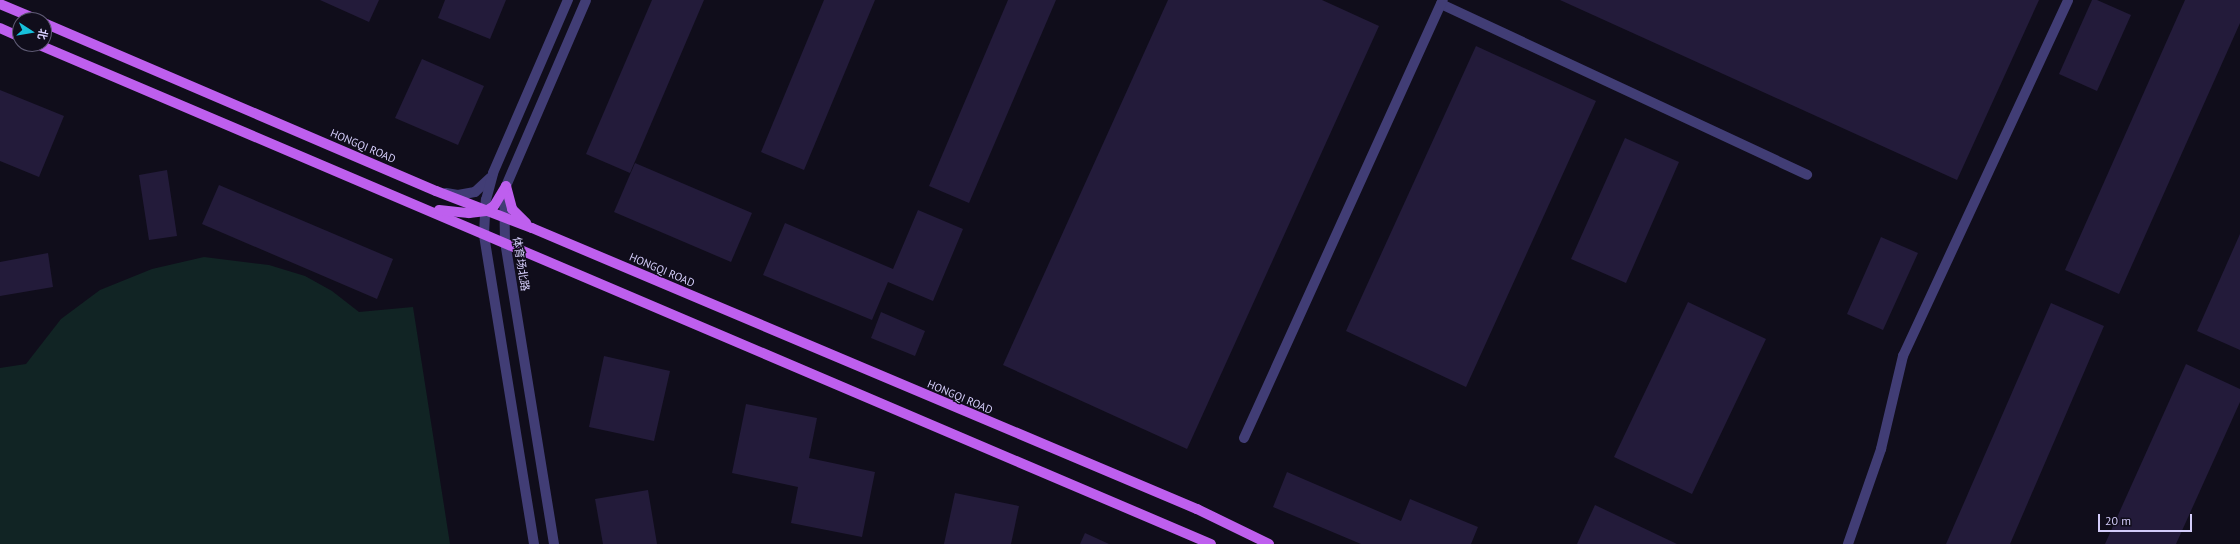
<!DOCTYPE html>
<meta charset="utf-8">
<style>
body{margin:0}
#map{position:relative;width:2240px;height:544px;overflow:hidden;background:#100d1b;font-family:"PT Sans","Noto Sans SC",sans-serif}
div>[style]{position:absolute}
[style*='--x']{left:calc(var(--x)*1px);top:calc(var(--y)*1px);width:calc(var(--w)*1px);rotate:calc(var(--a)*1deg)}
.green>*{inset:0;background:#112424}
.building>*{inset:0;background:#231b3a}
.minor>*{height:10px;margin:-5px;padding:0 5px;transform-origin:5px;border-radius:5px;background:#413d75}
.major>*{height:10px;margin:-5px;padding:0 5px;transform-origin:5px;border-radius:5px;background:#be5fee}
span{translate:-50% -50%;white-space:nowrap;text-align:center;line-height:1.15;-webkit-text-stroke:3px #100d1b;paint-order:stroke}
.street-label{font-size:11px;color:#d4cdfa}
.north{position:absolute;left:12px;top:12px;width:40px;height:40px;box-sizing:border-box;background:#100d1b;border:1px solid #5e5a74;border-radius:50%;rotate:102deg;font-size:11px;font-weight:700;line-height:16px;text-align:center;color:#d4cdfa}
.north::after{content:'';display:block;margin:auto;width:14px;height:18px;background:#17c0db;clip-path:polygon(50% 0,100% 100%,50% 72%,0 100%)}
.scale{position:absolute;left:2098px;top:514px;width:94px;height:18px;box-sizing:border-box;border:2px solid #d4cdfa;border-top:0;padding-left:5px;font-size:12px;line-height:14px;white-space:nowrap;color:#d4cdfa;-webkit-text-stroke:3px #100d1b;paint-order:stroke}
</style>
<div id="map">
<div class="green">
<div style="clip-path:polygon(204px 257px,269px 265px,305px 276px,332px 291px,359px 312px,413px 307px,450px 544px,0 544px,0 368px,26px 364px,61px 319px,100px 290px,152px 269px)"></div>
</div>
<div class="building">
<div style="clip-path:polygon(320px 0,379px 0,369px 22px)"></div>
<div style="clip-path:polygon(445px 0,506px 0,490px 39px,438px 18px)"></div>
<div style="clip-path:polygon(652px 0,704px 0,630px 173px,586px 154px)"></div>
<div style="clip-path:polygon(824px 0,875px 0,804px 170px,761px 152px)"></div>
<div style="clip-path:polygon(1008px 0,1056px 0,969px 203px,929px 186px)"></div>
<div style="clip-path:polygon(1168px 0,1322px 0,1379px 26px,1187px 449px,1003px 365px)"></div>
<div style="clip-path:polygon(1560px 0,2039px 0,1957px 180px)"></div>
<div style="clip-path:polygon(2092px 0,2097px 0,2131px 15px,2097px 91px,2059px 74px)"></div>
<div style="clip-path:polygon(2185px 0,2240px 0,2240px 23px,2119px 294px,2065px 270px)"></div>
<div style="clip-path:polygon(1476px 46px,1596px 101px,1466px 387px,1346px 331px)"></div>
<div style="clip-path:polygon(422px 59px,484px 86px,458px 145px,395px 118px)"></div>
<div style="clip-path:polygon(0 90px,64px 116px,39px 177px,0 161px)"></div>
<div style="clip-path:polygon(1625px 138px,1679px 162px,1626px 283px,1571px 259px)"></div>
<div style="clip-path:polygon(635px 163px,752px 213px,731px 262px,614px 212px)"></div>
<div style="clip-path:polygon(167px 170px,177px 236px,149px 240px,139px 175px)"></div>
<div style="clip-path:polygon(219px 185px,393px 259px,377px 299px,202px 224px)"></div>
<div style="clip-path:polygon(918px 210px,963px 229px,933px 301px,888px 282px,872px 320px,763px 275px,785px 223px,893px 269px)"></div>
<div style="clip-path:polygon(2240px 234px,2240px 350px,2197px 331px)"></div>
<div style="clip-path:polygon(1881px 237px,1918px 253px,1883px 330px,1847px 314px)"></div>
<div style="clip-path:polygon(48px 253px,53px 287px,0 296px,0 262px)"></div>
<div style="clip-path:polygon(1688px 302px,1766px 339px,1692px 494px,1614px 457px)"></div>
<div style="clip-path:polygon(2051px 303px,2104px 326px,2010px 544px,1946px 544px)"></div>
<div style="clip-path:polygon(881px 312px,925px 331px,915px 356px,871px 338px)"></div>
<div style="clip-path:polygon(604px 356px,670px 371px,654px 441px,589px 427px)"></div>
<div style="clip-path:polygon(2186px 364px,2240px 389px,2240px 402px,2176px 544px,2105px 544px)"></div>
<div style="clip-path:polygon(746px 404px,817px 418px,809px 458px,875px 472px,862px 537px,791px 523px,798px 487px,732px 473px)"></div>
<div style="clip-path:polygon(1287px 472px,1401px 521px,1410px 499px,1478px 527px,1471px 544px,1361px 544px,1273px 507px)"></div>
<div style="clip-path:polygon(648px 490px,657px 544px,603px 544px,595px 499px)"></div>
<div style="clip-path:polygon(955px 493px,1019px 506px,1011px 544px,944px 544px)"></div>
<div style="clip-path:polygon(1595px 505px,1677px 544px,1577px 544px)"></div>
<div style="clip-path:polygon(1085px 533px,1109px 544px,1080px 544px)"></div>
</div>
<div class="minor">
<div style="--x:1441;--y:4;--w:404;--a:25"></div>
<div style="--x:446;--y:193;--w:12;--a:9"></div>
<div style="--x:458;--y:195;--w:17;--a:-10"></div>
<div style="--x:475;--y:192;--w:21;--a:-43"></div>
<div style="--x:1244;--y:438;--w:481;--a:-65.6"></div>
<div style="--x:534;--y:544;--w:314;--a:-99.2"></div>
<div style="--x:484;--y:234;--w:34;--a:-87"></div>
<div style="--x:486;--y:200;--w:28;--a:-75"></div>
<div style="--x:493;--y:173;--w:189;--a:-66.6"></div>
<div style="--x:554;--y:544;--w:306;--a:-99.2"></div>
<div style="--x:505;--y:242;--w:39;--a:-91"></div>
<div style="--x:504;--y:203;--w:17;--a:-83"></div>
<div style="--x:506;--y:186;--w:202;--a:-66.7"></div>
<div style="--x:1848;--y:544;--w:101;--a:-70.8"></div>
<div style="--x:1881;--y:449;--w:96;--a:-76.7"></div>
<div style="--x:1903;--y:356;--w:392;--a:-65.1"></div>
</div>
<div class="major">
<div style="--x:0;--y:4;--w:41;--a:22.8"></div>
<div style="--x:44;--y:23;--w:426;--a:23.2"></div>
<div style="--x:436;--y:191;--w:103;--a:21.1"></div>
<div style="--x:532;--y:228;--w:722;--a:22.91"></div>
<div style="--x:1197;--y:509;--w:80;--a:25.9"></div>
<div style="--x:0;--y:28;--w:22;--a:24"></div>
<div style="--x:37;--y:44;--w:1276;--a:23.07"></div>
<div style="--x:506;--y:186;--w:24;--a:75"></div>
<div style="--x:512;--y:209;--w:20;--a:45"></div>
<div style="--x:439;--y:210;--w:30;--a:6"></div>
<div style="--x:469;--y:213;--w:17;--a:-7"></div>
<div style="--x:486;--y:211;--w:9;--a:-32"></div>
<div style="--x:494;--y:206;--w:23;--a:-59"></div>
</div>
<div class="street-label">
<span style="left:363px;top:146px;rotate:23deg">HONGQI ROAD</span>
<span style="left:521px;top:264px;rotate:81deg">体育场北路</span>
<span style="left:662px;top:270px;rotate:23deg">HONGQI ROAD</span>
<span style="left:960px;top:397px;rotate:23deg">HONGQI ROAD</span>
</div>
<div class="north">北</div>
<div class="scale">20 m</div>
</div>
